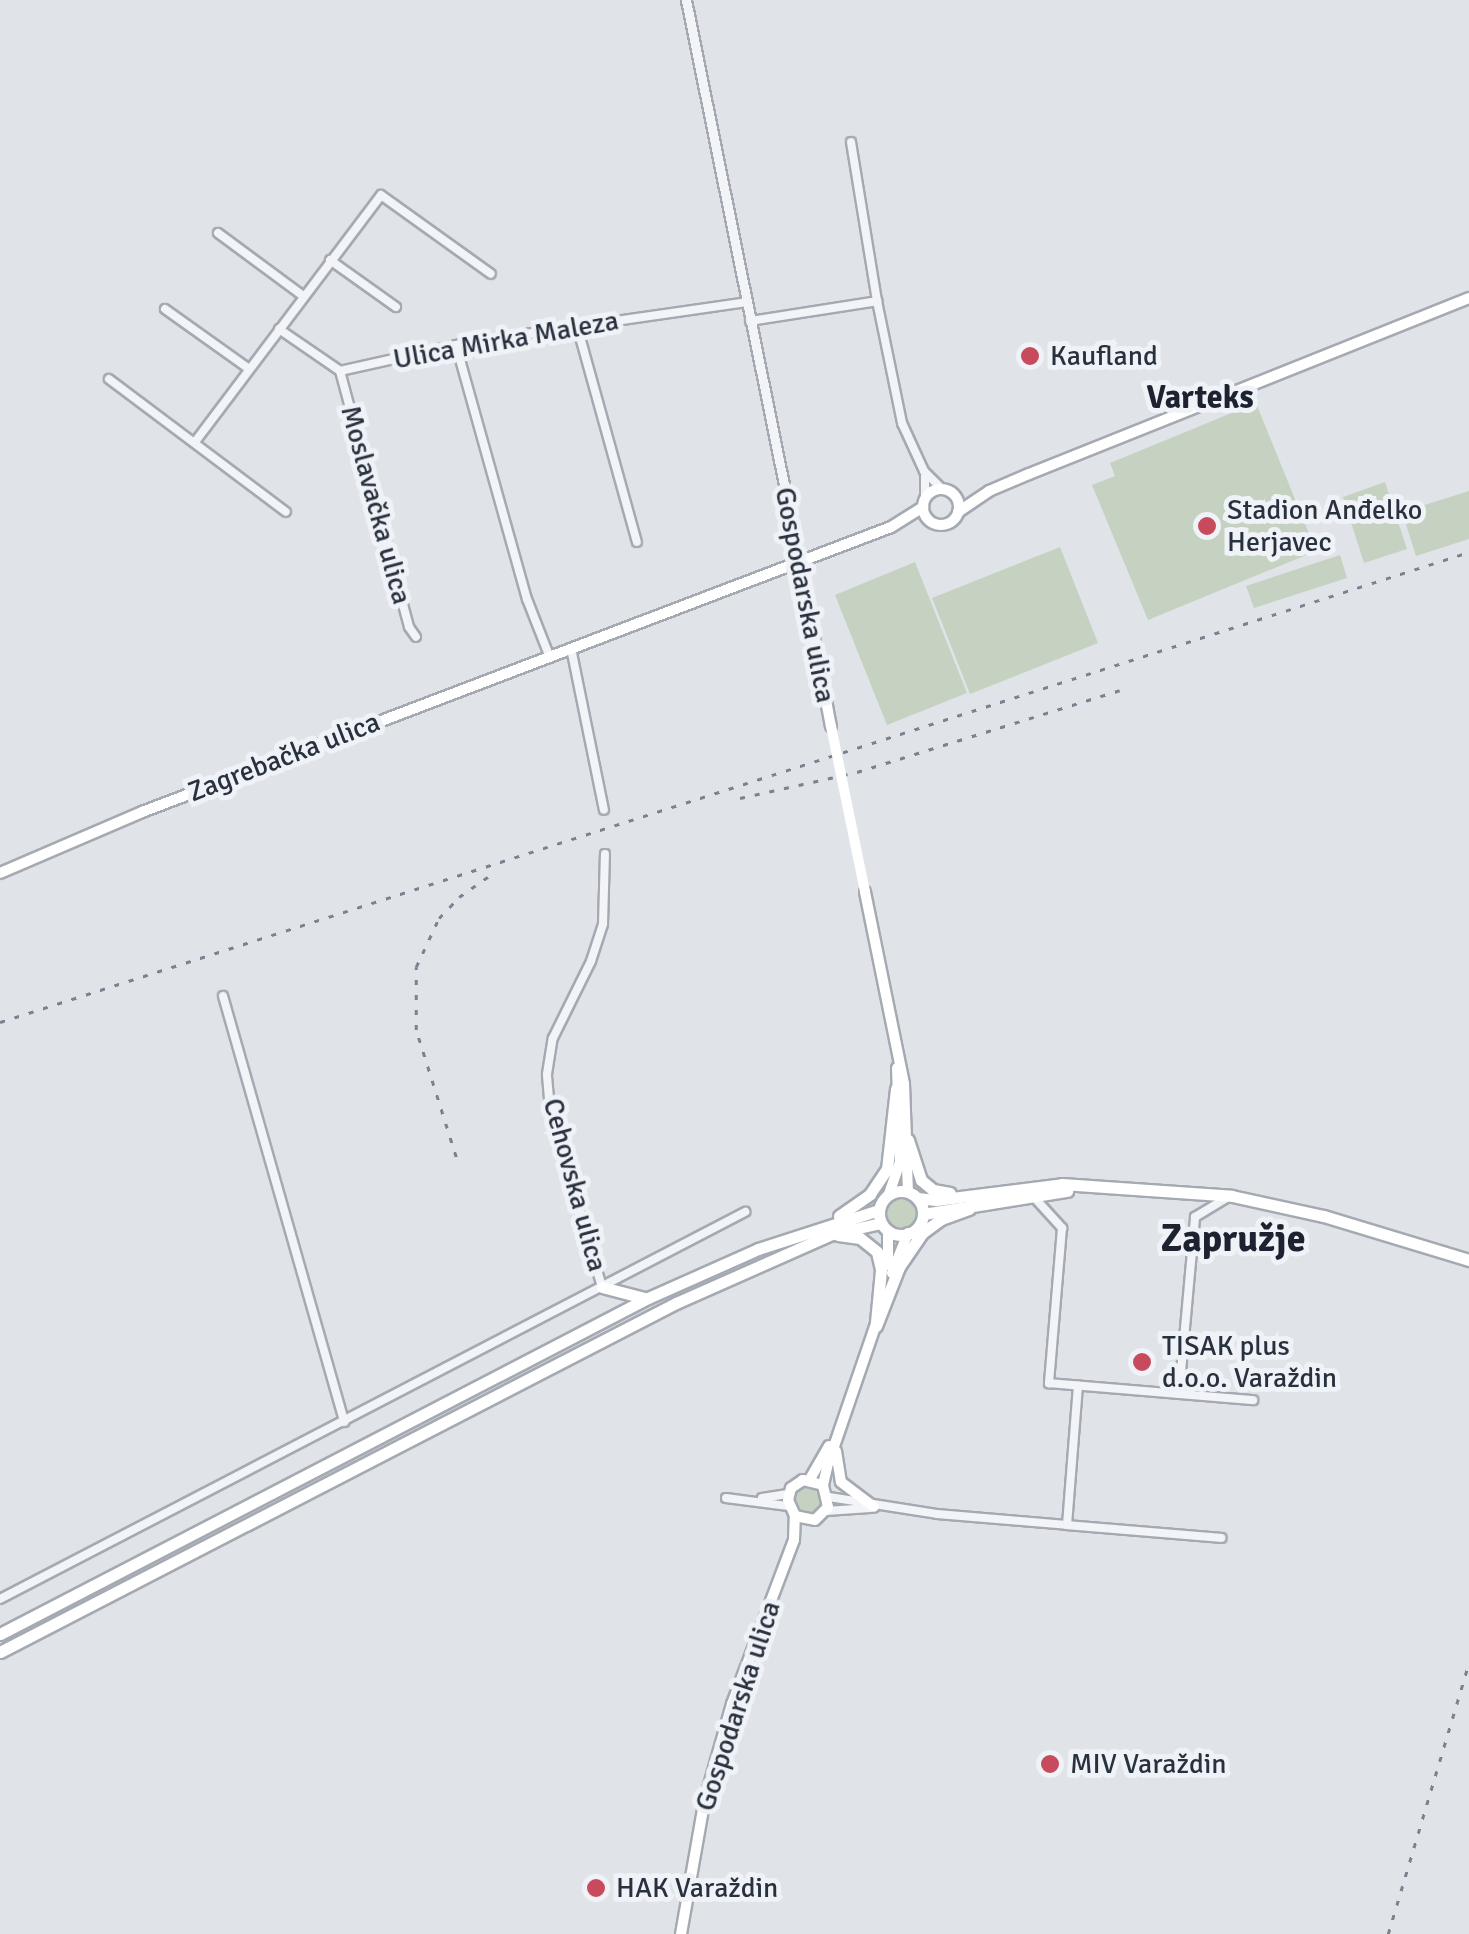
<!DOCTYPE html>
<meta charset="utf-8">
<style>
body{margin:0}
#map{position:relative;width:1469px;height:1934px;overflow:hidden;background:#e0e3e8;font-family:Signika,sans-serif}
div>[style]{position:absolute}
[style*='--x']{left:calc(var(--x)*1px);top:calc(var(--y)*1px);width:calc(var(--w)*1px);rotate:calc(var(--a)*1deg)}
.green>*{inset:0;background:#c5d2c1}
.round{border-radius:50%}
.roads{filter:drop-shadow(2px 0 #a5aab2) drop-shadow(-2px 0 #a5aab2) drop-shadow(0 2px #a5aab2) drop-shadow(0 -2px #a5aab2)}
.minor>*{height:8px;margin:-4px;padding:0 4px;transform-origin:4px;border-radius:4px;background:#f2f4f7}
.tertiary>*{height:9px;margin:-4.5px;padding:0 4.5px;transform-origin:4.5px;border-radius:4.5px;background:#f2f4f7}
.secondary>*{height:10px;margin:-5px;padding:0 5px;transform-origin:5px;border-radius:5px;background:#fff}
.secondary>.ring{margin:-5px;padding:0;box-sizing:content-box;background:none;border:10px solid #fff;border-radius:50%}
.primary>*{height:11px;margin:-5.5px;padding:0 5.5px;transform-origin:5.5px;border-radius:5.5px;background:#fff}
.primary>.ring{margin:-5.5px;padding:0;box-sizing:content-box;background:none;border:11px solid #fff;border-radius:50%}
.rail>*{height:2.5px;margin-top:-1.25px;transform-origin:0;background:repeating-linear-gradient(90deg,#7a8291 0 5px,transparent 0 15px)}
.secondary-bridge>*{height:10px;margin:-5px;padding:0 5px;transform-origin:5px;border-radius:5px;background:#fff}
.dots>*{width:28px;height:28px;translate:-50% -50%;box-sizing:border-box;border:5px solid #eff2f6;border-radius:50%}
span{translate:-50% -50%;white-space:nowrap;text-align:center;line-height:1.15;-webkit-text-stroke:10px #eff2f6;paint-order:stroke}
.street-label{font-size:28px;color:#29313f}
.poi-label{font-size:28px;color:#29313f}
.left{translate:0 -50%;text-align:left}
.quarter-label{font-size:32px;color:#1c222f;font-weight:700}
.district-label{font-size:38px;color:#1c222f;font-weight:700}
</style>
<div id="map">
<div class="green">
<div style="clip-path:polygon(1256px 403px,1316px 551px,1148px 620px,1092px 485px,1115px 476px,1110px 463px)"></div>
<div style="clip-path:polygon(1385px 482px,1407px 549px,1364px 563px,1343px 497px)"></div>
<div style="clip-path:polygon(1469px 491px,1469px 539px,1416px 556px,1402px 512px)"></div>
<div style="clip-path:polygon(1060px 547px,1098px 643px,970px 694px,932px 598px)"></div>
<div style="clip-path:polygon(1340px 555px,1347px 578px,1254px 608px,1246px 586px)"></div>
<div style="clip-path:polygon(915px 562px,967px 693px,887px 725px,835px 595px)"></div>
<div class="round" style="left:884px;top:1195px;width:34px;height:34px"></div>
<div class="round" style="left:794px;top:1485px;width:30px;height:30px"></div>
</div>
<div class="roads">
<div class="minor">
<div style="--x:851;--y:142;--w:161;--a:80.7"></div>
<div style="--x:218;--y:233;--w:106;--a:36.5"></div>
<div style="--x:330;--y:260;--w:81;--a:35.5"></div>
<div style="--x:165;--y:309;--w:103;--a:35.5"></div>
<div style="--x:750;--y:321;--w:129;--a:-8.9"></div>
<div style="--x:877;--y:301;--w:125;--a:78.4"></div>
<div style="--x:902;--y:423;--w:53;--a:65.4"></div>
<div style="--x:924;--y:471;--w:25;--a:45"></div>
<div style="--x:577;--y:326;--w:224;--a:74.5"></div>
<div style="--x:279;--y:329;--w:74;--a:34.5"></div>
<div style="--x:340;--y:371;--w:133;--a:-12.6"></div>
<div style="--x:470;--y:342;--w:279;--a:-8.2"></div>
<div style="--x:456;--y:345;--w:264;--a:74.4"></div>
<div style="--x:527;--y:599;--w:60;--a:68.6"></div>
<div style="--x:340;--y:371;--w:265;--a:74.9"></div>
<div style="--x:409;--y:627;--w:12;--a:55"></div>
<div style="--x:109;--y:379;--w:221;--a:36.9"></div>
<div style="--x:195;--y:442;--w:309;--a:-53"></div>
<div style="--x:381;--y:195;--w:135;--a:35.7"></div>
<div style="--x:925;--y:476;--w:22;--a:90"></div>
<div style="--x:571;--y:648;--w:165;--a:78.5"></div>
<div style="--x:223;--y:996;--w:443;--a:74.1"></div>
<div style="--x:1032;--y:1195;--w:45;--a:47.7"></div>
<div style="--x:1062;--y:1228;--w:156;--a:94.8"></div>
<div style="--x:1049;--y:1383;--w:205;--a:4.8"></div>
<div style="--x:602;--y:1287;--w:184;--a:-106.4"></div>
<div style="--x:550;--y:1110;--w:36;--a:-95"></div>
<div style="--x:547;--y:1074;--w:36;--a:-81"></div>
<div style="--x:553;--y:1038;--w:86;--a:-63.7"></div>
<div style="--x:591;--y:961;--w:39;--a:-72"></div>
<div style="--x:603;--y:924;--w:70;--a:-88.4"></div>
<div style="--x:1179;--y:1394;--w:178;--a:-84.8"></div>
<div style="--x:1195;--y:1217;--w:37;--a:-31"></div>
<div style="--x:829;--y:1497;--w:109;--a:8.9"></div>
<div style="--x:937;--y:1514;--w:130;--a:4.8"></div>
<div style="--x:1067;--y:1525;--w:140;--a:-85.5"></div>
<div style="--x:726;--y:1498;--w:63;--a:7.4"></div>
<div style="--x:762;--y:1498;--w:26;--a:-9"></div>
<div style="--x:826;--y:1511;--w:44;--a:-3.9"></div>
<div style="--x:1067;--y:1525;--w:155;--a:4.8"></div>
<div style="--x:0;--y:1599;--w:840;--a:-27.45"></div>
</div>
<div class="tertiary">
<div style="--x:686;--y:0;--w:570;--a:78.57"></div>
</div>
<div class="secondary">
<div class="ring" style="left:923px;top:489px;width:26px;height:26px"></div>
<div style="--x:958;--y:512;--w:37;--a:-34"></div>
<div style="--x:989;--y:491;--w:43;--a:-23"></div>
<div style="--x:1029;--y:474;--w:474;--a:-21.8"></div>
<div style="--x:799;--y:559;--w:170;--a:79.2"></div>
<div style="--x:0;--y:873;--w:155;--a:-23.2"></div>
<div style="--x:142;--y:812;--w:801;--a:-20.83"></div>
<div style="--x:891;--y:527;--w:38;--a:-32"></div>
<div style="--x:865;--y:892;--w:196;--a:78.5"></div>
<div style="--x:904;--y:1084;--w:107;--a:87.9"></div>
<div style="--x:889;--y:1194;--w:34;--a:-71"></div>
<div style="--x:900;--y:1162;--w:94;--a:-91.8"></div>
<div style="--x:888;--y:1265;--w:34;--a:-90"></div>
<div style="--x:892;--y:1273;--w:43;--a:-68.2"></div>
<div style="--x:836;--y:1451;--w:31;--a:81"></div>
<div style="--x:841;--y:1482;--w:41;--a:37.1"></div>
<div style="--x:810;--y:1479;--w:38;--a:-60"></div>
<div style="--x:823;--y:1485;--w:21;--a:-166"></div>
<div style="--x:803;--y:1480;--w:14;--a:146"></div>
<div style="--x:791;--y:1488;--w:12;--a:104"></div>
<div style="--x:788;--y:1500;--w:17;--a:66"></div>
<div style="--x:795;--y:1516;--w:20;--a:11"></div>
<div style="--x:815;--y:1520;--w:18;--a:-45"></div>
<div style="--x:828;--y:1507;--w:23;--a:-103"></div>
<div style="--x:823;--y:1485;--w:18;--a:-77"></div>
<div style="--x:827;--y:1467;--w:157;--a:-71.1"></div>
<div style="--x:681;--y:1934;--w:133;--a:-80"></div>
<div style="--x:704;--y:1803;--w:103;--a:-74.2"></div>
<div style="--x:732;--y:1704;--w:175;--a:-69.3"></div>
<div style="--x:794;--y:1540;--w:24;--a:-88"></div>
</div>
<div class="primary">
<div style="--x:908;--y:1140;--w:42;--a:72"></div>
<div style="--x:921;--y:1180;--w:16;--a:40"></div>
<div style="--x:933;--y:1190;--w:17;--a:10"></div>
<div class="ring" style="left:879px;top:1191px;width:33px;height:33px"></div>
<div style="--x:917;--y:1198;--w:19;--a:6"></div>
<div style="--x:936;--y:1200;--w:127;--a:-7.2"></div>
<div style="--x:1062;--y:1184;--w:170;--a:4"></div>
<div style="--x:1232;--y:1196;--w:94;--a:12.3"></div>
<div style="--x:1324;--y:1216;--w:152;--a:16.9"></div>
<div style="--x:923;--y:1214;--w:146;--a:-9.1"></div>
<div style="--x:839;--y:1216;--w:38;--a:-35"></div>
<div style="--x:870;--y:1194;--w:30;--a:-56"></div>
<div style="--x:887;--y:1169;--w:81;--a:-83.6"></div>
<div style="--x:838;--y:1235;--w:22;--a:8"></div>
<div style="--x:860;--y:1238;--w:22;--a:39"></div>
<div style="--x:877;--y:1252;--w:18;--a:77"></div>
<div style="--x:881;--y:1270;--w:52;--a:95.5"></div>
<div style="--x:602;--y:1287;--w:43;--a:14.7"></div>
<div style="--x:876;--y:1326;--w:63;--a:-68.7"></div>
<div style="--x:899;--y:1267;--w:41;--a:-55.9"></div>
<div style="--x:922;--y:1233;--w:24;--a:-36"></div>
<div style="--x:941;--y:1219;--w:30;--a:-20"></div>
<div style="--x:0;--y:1634;--w:730;--a:-27.41"></div>
<div style="--x:648;--y:1298;--w:120;--a:-24"></div>
<div style="--x:758;--y:1249;--w:127;--a:-17.9"></div>
<div style="--x:0;--y:1652;--w:761;--a:-27.31"></div>
<div style="--x:676;--y:1303;--w:171;--a:-23.9"></div>
<div style="--x:832;--y:1234;--w:50;--a:-12.7"></div>
</div>
</div>
<div class="rail">
<div style="--x:740;--y:798;--w:120;--a:-12.5"></div>
<div style="--x:857;--y:772;--w:275;--a:-17.3"></div>
<div style="--x:0;--y:1022;--w:1542;--a:-17.74"></div>
<div style="--x:456;--y:1157;--w:133;--a:-107.5"></div>
<div style="--x:416;--y:1030;--w:63;--a:-90"></div>
<div style="--x:416;--y:967;--w:54;--a:-64.9"></div>
<div style="--x:439;--y:918;--w:29;--a:-46"></div>
<div style="--x:459;--y:897;--w:40;--a:-34.9"></div>
<div style="--x:1388;--y:1934;--w:284;--a:-73.4"></div>
</div>
<div class="secondary-bridge">
<div style="--x:831;--y:726;--w:169;--a:78.4"></div>
</div>
<div class="dots">
<div style="left:1030px;top:356px;background:#c74b5c"></div>
<div style="left:1207px;top:526px;background:#c74b5c"></div>
<div style="left:1142px;top:1362px;background:#c74b5c"></div>
<div style="left:1050px;top:1764px;background:#c74b5c"></div>
<div style="left:596px;top:1888px;background:#c74b5c"></div>
</div>
<div class="street-label">
<span style="left:506px;top:340px;rotate:-10deg">Ulica Mirka Maleza</span>
<span style="left:376px;top:505px;rotate:75deg">Moslavačka ulica</span>
<span style="left:805px;top:595px;rotate:79deg">Gospodarska ulica</span>
<span style="left:284px;top:757px;rotate:-21deg">Zagrebačka ulica</span>
<span style="left:575px;top:1185px;rotate:75deg">Cehovska ulica</span>
<span style="left:738px;top:1706px;rotate:-72deg">Gospodarska ulica</span>
</div>
<div class="poi-label">
<span class="left" style="left:1050px;top:356px">Kaufland</span>
<span class="left" style="left:1227px;top:526px">Stadion Anđelko<br>Herjavec</span>
<span class="left" style="left:1162px;top:1362px">TISAK plus<br>d.o.o. Varaždin</span>
<span class="left" style="left:1070px;top:1764px">MIV Varaždin</span>
<span class="left" style="left:616px;top:1888px">HAK Varaždin</span>
</div>
<div class="quarter-label">
<span style="left:1200px;top:398px">Varteks</span>
</div>
<div class="district-label">
<span style="left:1233px;top:1239px">Zapružje</span>
</div>
</div>
